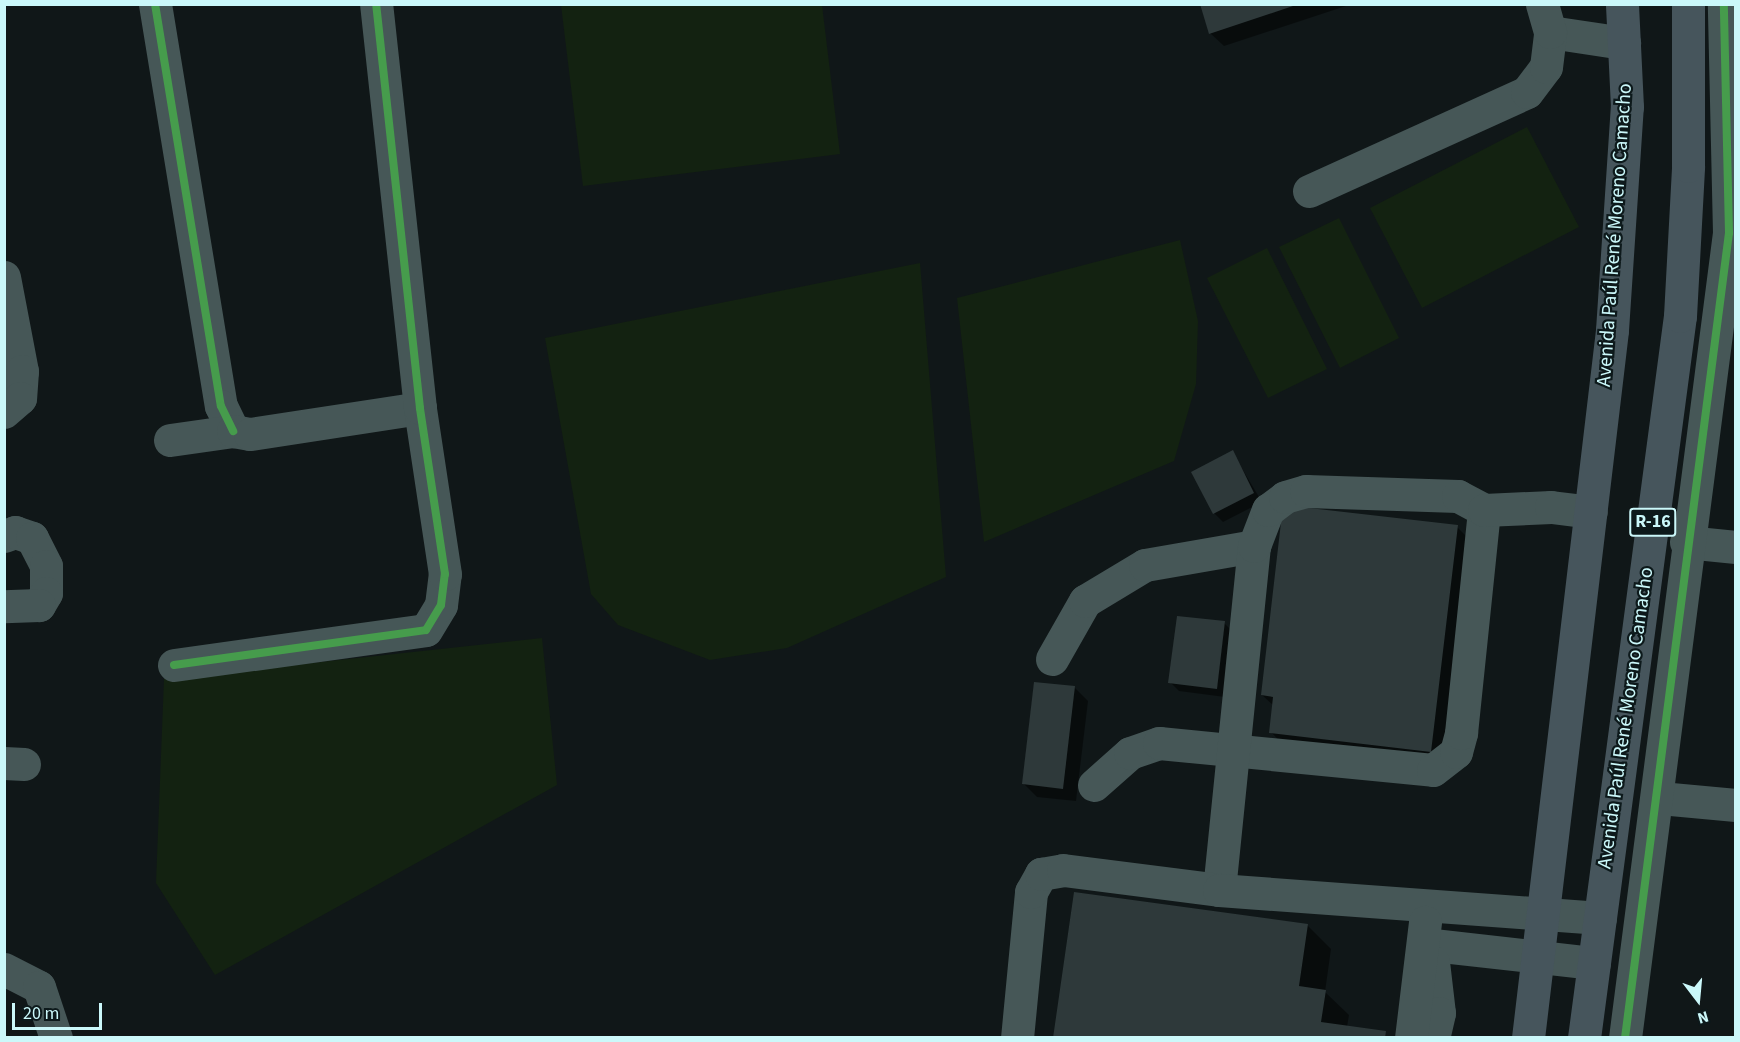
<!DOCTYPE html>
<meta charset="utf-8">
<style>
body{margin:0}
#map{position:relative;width:1740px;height:1042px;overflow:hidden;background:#101718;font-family:"Source Sans 3",sans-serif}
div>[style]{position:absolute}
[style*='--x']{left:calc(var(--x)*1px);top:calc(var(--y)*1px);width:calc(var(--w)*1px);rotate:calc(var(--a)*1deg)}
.green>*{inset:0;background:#132211}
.shadow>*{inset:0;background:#0007}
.building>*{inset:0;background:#2e393a}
.minor>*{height:33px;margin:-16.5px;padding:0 16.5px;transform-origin:16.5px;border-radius:16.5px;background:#465757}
.major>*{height:33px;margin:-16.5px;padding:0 16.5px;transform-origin:16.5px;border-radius:16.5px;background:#46555c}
.cycleway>*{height:8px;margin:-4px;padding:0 4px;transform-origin:4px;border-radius:4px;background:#469c4c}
span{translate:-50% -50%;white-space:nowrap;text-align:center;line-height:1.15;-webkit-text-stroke:4.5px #0d191b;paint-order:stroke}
.shield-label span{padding:2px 4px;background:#0d191b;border:2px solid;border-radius:4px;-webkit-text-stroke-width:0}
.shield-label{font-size:18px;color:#cbf8fa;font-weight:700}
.street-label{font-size:20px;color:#cbf8fa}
.frame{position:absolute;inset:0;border:6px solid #cbf8fa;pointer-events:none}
.north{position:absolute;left:1668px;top:970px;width:60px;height:60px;-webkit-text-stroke:4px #0d191b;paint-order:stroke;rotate:164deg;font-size:16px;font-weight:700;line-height:24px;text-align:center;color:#cbf8fa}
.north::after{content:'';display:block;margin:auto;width:21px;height:27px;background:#cbf8fa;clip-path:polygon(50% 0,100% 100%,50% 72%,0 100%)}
.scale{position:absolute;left:12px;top:1003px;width:90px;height:27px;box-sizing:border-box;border:3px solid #cbf8fa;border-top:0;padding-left:8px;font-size:18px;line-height:21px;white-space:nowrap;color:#cbf8fa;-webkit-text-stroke:4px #0d191b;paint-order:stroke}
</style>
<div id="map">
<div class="green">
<div style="clip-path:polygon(561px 5px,822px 5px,840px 154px,583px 186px)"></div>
<div style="clip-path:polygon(1527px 127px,1579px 227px,1422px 308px,1370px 208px)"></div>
<div style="clip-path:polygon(1339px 218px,1399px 338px,1340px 368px,1279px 247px)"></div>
<div style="clip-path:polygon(1180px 240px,1198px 321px,1196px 384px,1174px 461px,984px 542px,957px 298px)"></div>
<div style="clip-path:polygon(1267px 248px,1327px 369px,1268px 398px,1207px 278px)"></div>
<div style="clip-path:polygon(920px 263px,946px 577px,787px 648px,710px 660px,618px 625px,591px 594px,545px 338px)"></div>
<div style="clip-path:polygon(542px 638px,557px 785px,215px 975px,156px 883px,164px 679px)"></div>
</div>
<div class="shadow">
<div style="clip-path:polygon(1201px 4px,1349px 5px,1224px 46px,1210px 33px)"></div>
<div style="clip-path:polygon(1232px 452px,1262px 502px,1223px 522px,1214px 513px)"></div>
<div style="clip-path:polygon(1457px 527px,1474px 544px,1448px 768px,1288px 750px,1271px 732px,1274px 706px,1262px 695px)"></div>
<div style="clip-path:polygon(1224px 623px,1233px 632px,1225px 697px,1179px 691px,1170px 682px)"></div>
<div style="clip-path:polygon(1075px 688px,1088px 701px,1076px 801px,1037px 797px,1024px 784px)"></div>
<div style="clip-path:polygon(1307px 925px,1331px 949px,1325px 992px,1349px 1015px,1347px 1027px,1391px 1038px,1054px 1038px)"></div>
</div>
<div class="building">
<div style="clip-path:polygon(1200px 4px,1296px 4px,1296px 5px,1209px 34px)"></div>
<div style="clip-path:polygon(1233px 450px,1254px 493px,1213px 514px,1191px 472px)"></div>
<div style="clip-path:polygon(1283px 505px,1458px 525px,1431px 752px,1269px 733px,1273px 697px,1261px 695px)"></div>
<div style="clip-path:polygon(1177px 616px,1225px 621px,1217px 689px,1168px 683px)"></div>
<div style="clip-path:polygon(1034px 682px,1075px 686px,1063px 789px,1022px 784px)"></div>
<div style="clip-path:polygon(1074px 892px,1308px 924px,1299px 986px,1326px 990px,1321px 1022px,1386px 1031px,1385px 1038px,1053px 1038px)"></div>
</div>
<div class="minor">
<div style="--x:155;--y:4;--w:407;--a:80.7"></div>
<div style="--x:221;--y:406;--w:28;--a:64"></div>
<div style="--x:1550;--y:32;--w:75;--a:8.5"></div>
<div style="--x:1309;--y:191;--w:239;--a:-24.4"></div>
<div style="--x:1527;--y:92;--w:31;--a:-53"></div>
<div style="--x:1546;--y:67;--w:35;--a:-83"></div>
<div style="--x:1550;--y:32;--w:29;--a:-106"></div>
<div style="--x:4;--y:277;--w:96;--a:79.2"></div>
<div style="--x:22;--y:371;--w:27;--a:94"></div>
<div style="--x:20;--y:398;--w:21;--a:139"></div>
<div style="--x:170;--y:440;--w:64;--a:-8.1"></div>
<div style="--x:233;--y:431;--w:17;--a:10"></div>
<div style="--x:250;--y:434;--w:172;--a:-8.7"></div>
<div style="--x:4;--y:536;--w:12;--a:-20"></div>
<div style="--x:15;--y:532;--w:18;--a:19"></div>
<div style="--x:32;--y:538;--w:31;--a:63"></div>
<div style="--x:46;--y:566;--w:27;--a:90"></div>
<div style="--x:46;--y:593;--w:14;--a:120"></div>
<div style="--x:39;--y:605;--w:35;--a:178"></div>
<div style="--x:1686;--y:542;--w:50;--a:5.7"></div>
<div style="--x:1052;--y:659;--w:67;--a:-60.4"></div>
<div style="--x:1085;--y:601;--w:70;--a:-31"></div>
<div style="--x:1145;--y:565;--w:111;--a:-9.9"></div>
<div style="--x:174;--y:665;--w:254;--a:-7.9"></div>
<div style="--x:426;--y:630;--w:29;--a:-59"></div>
<div style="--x:441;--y:605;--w:31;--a:-83"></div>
<div style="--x:445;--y:574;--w:168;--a:-98.6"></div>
<div style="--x:420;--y:408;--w:406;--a:-96.2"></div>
<div style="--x:4;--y:763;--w:20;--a:3"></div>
<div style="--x:1094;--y:785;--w:48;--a:-41.6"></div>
<div style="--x:1130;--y:753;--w:31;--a:-19"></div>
<div style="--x:1159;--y:743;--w:275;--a:5.6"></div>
<div style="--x:1433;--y:770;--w:29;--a:-38"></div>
<div style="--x:1456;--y:752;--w:20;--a:-75"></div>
<div style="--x:1461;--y:733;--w:224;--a:-84.1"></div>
<div style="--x:1660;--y:798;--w:76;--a:5.3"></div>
<div style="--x:1219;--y:890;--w:346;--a:-84.2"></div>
<div style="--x:1254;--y:546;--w:39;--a:-69"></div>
<div style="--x:1268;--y:510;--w:21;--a:-37"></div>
<div style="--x:1285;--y:497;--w:22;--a:-16"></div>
<div style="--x:1306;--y:491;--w:152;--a:1.9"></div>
<div style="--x:1458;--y:496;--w:30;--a:28"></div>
<div style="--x:1484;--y:510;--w:67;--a:-2.6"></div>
<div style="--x:1551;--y:507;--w:40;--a:7.1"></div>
<div style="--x:1424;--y:944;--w:171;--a:6.4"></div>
<div style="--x:1433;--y:962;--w:51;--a:83.3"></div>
<div style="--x:1439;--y:1013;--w:26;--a:103"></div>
<div style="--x:4;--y:969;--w:39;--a:27"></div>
<div style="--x:39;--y:987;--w:54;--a:71.6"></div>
<div style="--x:1017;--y:1038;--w:147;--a:-84.5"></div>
<div style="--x:1031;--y:892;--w:21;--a:-61"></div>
<div style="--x:1041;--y:874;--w:22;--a:-10"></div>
<div style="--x:1063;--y:870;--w:157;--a:7.3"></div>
<div style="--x:1219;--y:890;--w:382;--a:4.2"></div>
<div style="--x:1411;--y:1038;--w:117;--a:-83.1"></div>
<div style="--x:1625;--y:1038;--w:812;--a:-82.64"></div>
<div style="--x:1729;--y:233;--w:229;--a:-91.3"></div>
</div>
<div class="major">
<div style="--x:1528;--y:1038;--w:713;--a:-83.23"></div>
<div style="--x:1612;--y:330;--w:224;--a:-86.2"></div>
<div style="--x:1627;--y:107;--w:103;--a:-92.8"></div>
<div style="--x:1584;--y:1038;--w:728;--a:-82.43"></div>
<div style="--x:1680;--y:316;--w:150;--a:-86.9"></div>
<div style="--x:1688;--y:166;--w:162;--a:-90"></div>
</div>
<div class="cycleway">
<div style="--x:155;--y:4;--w:407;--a:80.7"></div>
<div style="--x:221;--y:406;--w:28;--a:64"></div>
<div style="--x:174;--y:665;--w:254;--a:-7.9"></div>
<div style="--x:426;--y:630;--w:29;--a:-59"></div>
<div style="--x:441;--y:605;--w:31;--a:-83"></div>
<div style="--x:445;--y:574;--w:168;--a:-98.6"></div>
<div style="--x:420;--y:408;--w:406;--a:-96.2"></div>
<div style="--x:1625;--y:1038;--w:812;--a:-82.64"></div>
<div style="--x:1729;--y:233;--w:229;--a:-91.3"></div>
</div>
<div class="shield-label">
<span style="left:1653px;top:522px">R-16</span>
</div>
<div class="street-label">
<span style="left:1615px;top:235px;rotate:-86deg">Avenida Paúl René Moreno Camacho</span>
<span style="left:1626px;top:718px;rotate:-82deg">Avenida Paúl René Moreno Camacho</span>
</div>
<div class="frame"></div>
<div class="north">N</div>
<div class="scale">20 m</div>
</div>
